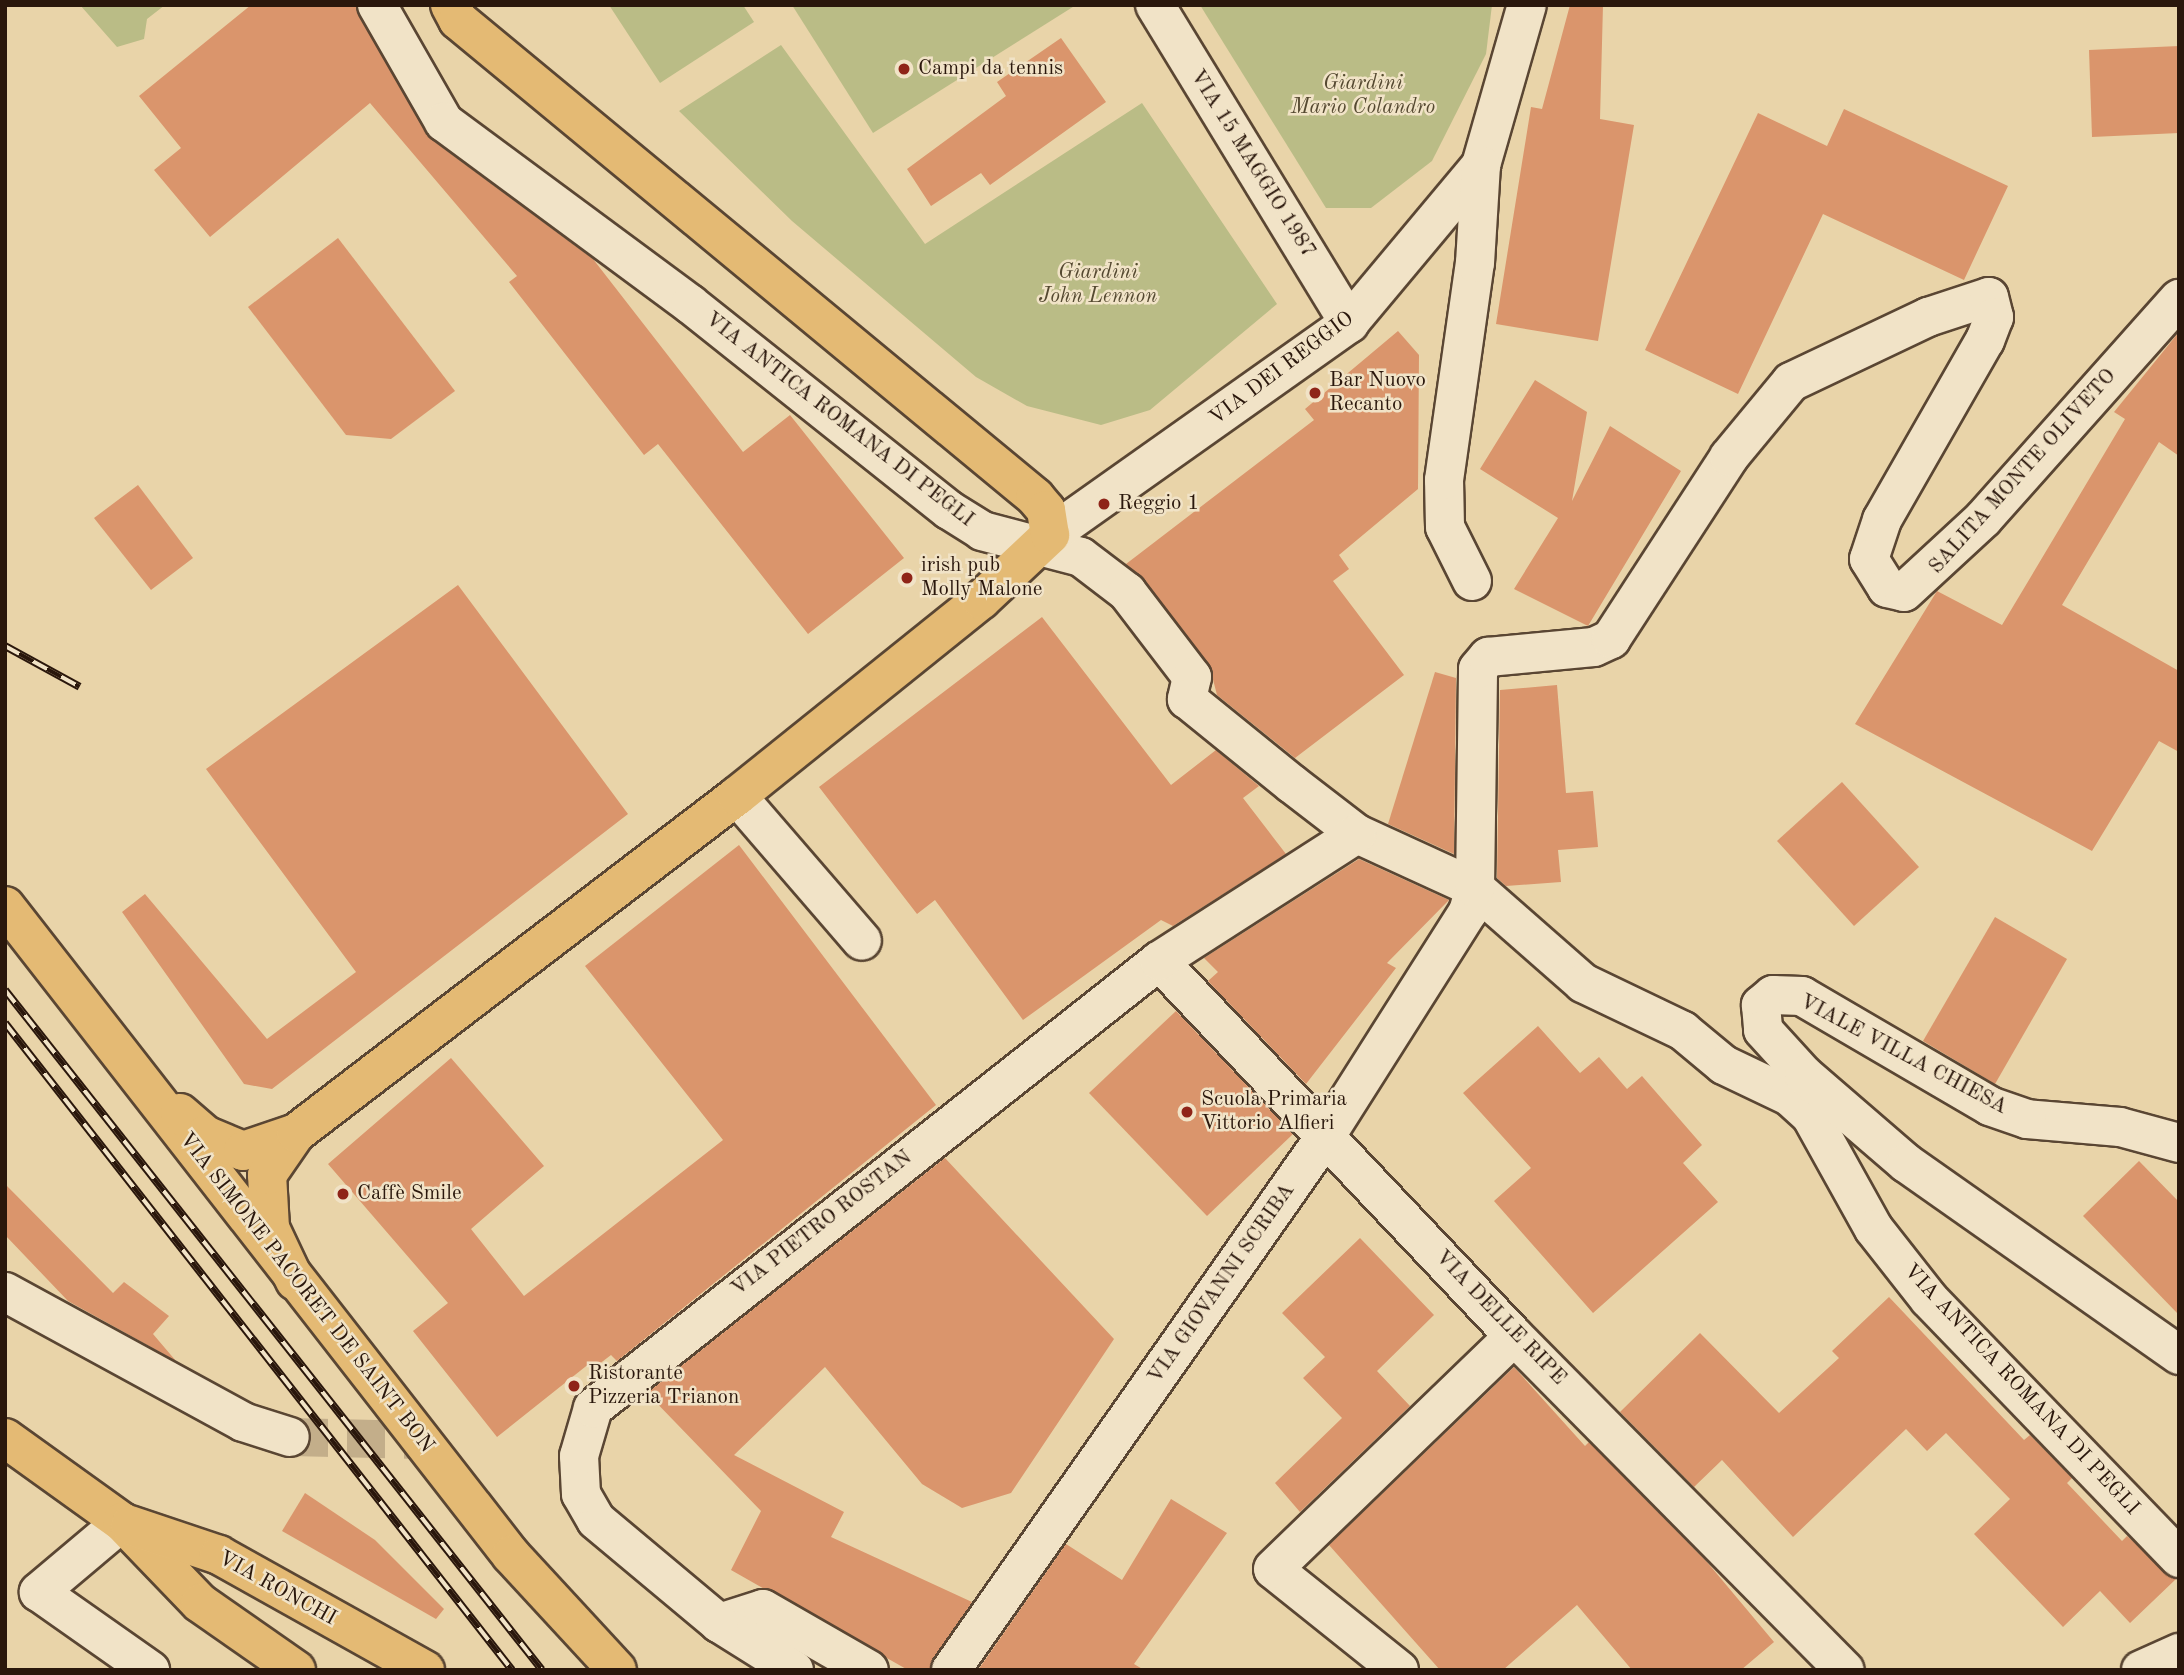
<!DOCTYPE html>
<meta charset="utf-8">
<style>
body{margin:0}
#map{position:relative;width:2184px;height:1675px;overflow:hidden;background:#e9d4a9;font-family:"Old Standard TT",serif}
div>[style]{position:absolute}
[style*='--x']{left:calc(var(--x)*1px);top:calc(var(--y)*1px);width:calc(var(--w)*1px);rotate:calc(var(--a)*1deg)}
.green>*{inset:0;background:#babc86}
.building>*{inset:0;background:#da956c}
.street-tunnel>*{height:38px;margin-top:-19px;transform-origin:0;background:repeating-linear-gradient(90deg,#c3ae8a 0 38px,transparent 0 57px)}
.roads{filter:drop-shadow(2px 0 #5a4633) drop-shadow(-2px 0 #5a4633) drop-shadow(0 2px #5a4633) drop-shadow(0 -2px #5a4633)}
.street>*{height:38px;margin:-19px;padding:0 19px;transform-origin:19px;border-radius:19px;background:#f1e3c7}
.primary>*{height:38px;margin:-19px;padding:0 19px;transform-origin:19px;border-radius:19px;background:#e4ba74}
.highway>*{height:38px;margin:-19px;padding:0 19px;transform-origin:19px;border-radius:19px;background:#e4ba74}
.rail>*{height:8px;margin-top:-4px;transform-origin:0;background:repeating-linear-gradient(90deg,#f1e3c7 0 16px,#2a170c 0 32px);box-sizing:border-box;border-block:2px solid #2a170c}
.dots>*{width:19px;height:19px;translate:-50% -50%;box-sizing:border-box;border:4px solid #f1e3c7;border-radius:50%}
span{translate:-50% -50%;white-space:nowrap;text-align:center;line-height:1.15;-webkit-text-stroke:5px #f1e3c7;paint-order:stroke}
.poi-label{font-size:21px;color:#2a170c}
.left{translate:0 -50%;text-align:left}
.park-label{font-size:21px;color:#554931;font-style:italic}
.street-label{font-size:21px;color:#2a170c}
.frame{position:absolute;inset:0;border:7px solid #2a170c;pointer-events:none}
</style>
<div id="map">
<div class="green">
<div style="clip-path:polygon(80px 5px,165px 5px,147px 19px,144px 39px,117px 47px)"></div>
<div style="clip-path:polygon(609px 5px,743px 5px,754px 22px,660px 83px)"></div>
<div style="clip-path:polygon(792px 5px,1076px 5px,873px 133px)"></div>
<div style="clip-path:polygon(1200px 5px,1492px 5px,1486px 54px,1432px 161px,1371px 208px,1326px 208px)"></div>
<div style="clip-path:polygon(781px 45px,925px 244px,1142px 103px,1277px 304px,1150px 410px,1101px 425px,1027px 406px,976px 377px,792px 221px,679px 111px)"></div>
</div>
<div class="building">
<div style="clip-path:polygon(251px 5px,355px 5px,431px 139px,593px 259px,743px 452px,790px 415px,904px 558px,808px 634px,658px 444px,644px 455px,509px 282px,517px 276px,370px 103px,210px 237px,154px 170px,181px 148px,139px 96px)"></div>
<div style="clip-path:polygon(1570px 5px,1603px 5px,1600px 119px,1634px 125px,1598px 341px,1496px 324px,1531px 107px,1542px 109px)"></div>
<div style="clip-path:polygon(1061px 38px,1106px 102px,990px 185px,981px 173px,931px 206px,907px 169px,1006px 96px,997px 82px)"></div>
<div style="clip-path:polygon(2179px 46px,2179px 133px,2092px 137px,2089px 50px)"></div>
<div style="clip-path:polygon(1844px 109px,2008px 186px,1964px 280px,1823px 214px,1738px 394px,1645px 350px,1758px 113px,1827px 146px)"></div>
<div style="clip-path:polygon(338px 238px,455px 391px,391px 439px,346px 435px,248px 307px)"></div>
<div style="clip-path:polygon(1398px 331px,1419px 355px,1418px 489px,1339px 555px,1349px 569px,1333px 581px,1404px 675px,1295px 758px,1217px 695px,1209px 664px,1126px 564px,1314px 420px,1305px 409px)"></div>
<div style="clip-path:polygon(2179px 332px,2179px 456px,2159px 442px,2062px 605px,2179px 671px,2179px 752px,2159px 741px,2092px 851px,1855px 724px,1937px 591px,2002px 625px,2125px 419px,2114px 412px)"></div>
<div style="clip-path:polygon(1535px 380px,1587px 412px,1572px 501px,1610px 426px,1681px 471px,1588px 626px,1514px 589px,1558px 518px,1480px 469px)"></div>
<div style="clip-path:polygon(138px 485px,193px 558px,151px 590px,94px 518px)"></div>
<div style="clip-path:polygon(458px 585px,628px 814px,272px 1089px,244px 1084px,122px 912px,145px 894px,267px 1039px,356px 972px,206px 769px)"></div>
<div style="clip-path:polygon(1042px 617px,1171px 785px,1216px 750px,1259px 786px,1243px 798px,1286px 854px,1173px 926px,1161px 920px,1023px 1020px,935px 900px,917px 914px,819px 787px)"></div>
<div style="clip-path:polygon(1435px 672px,1456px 678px,1454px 854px,1388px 824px)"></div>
<div style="clip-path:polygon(1557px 685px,1566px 793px,1593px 791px,1598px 847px,1558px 850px,1561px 882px,1506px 886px,1497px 878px,1500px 690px)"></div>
<div style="clip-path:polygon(1842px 782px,1919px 867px,1854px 926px,1777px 841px)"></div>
<div style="clip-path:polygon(739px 845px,936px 1105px,617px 1361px,611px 1355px,594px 1368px,590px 1363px,497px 1437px,413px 1331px,448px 1303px,328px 1164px,451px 1058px,544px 1166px,471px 1229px,524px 1296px,723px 1140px,585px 966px)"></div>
<div style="clip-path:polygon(1359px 859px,1449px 900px,1387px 963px,1396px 968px,1306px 1084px,1208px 981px,1218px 972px,1204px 958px)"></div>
<div style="clip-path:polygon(1995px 917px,2067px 959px,1995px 1084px,1923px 1041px)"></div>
<div style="clip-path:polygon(1176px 1011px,1293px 1134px,1207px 1216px,1089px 1093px)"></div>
<div style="clip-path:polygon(1538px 1026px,1580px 1073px,1599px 1057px,1627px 1089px,1642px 1076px,1702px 1145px,1683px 1163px,1718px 1202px,1593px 1313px,1494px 1201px,1531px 1168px,1463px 1093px)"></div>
<div style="clip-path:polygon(945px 1158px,1114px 1339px,1011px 1493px,962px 1508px,922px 1484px,825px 1367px,734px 1455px,844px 1512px,831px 1537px,972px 1602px,929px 1670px,908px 1670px,731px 1570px,761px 1511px,647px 1393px)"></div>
<div style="clip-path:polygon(2139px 1161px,2179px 1202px,2179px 1315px,2083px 1216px)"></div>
<div style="clip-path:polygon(5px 1184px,113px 1293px,124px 1282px,169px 1316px,153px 1334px,176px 1361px,68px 1301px,5px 1235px)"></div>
<div style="clip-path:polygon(1360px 1238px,1434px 1315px,1377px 1371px,1410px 1406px,1300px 1512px,1275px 1483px,1342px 1418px,1303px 1378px,1325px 1357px,1282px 1313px)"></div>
<div style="clip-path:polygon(1889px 1297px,2024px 1440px,2030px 1435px,2072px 1478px,2067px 1483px,2122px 1541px,2127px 1536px,2176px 1579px,2130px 1623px,2100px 1591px,2063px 1627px,1974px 1534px,2010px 1499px,1946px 1433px,1927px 1451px,1906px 1429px,1793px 1537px,1722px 1460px,1694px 1487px,1620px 1412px,1700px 1333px,1779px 1413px,1839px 1358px,1832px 1351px)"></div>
<div style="clip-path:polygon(1514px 1367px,1585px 1446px,1589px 1442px,1707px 1562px,1774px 1642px,1741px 1670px,1632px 1670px,1577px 1605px,1503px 1670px,1440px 1670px,1329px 1545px)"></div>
<div style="clip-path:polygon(305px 1493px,375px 1540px,444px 1609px,436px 1619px,282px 1531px)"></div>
<div style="clip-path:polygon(1171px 1499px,1227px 1533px,1134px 1664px,1144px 1670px,978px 1670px,1066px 1544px,1122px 1580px)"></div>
</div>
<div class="street-tunnel">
<div style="--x:290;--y:1437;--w:130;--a:1.3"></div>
</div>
<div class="roads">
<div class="street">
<div style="--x:377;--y:5;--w:135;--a:60.2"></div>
<div style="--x:444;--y:122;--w:306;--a:36.5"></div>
<div style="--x:690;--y:304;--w:331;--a:38.5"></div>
<div style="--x:949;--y:510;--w:39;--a:32"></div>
<div style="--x:982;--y:531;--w:102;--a:14.7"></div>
<div style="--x:1081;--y:557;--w:58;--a:37.3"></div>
<div style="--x:1127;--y:592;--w:107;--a:52.6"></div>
<div style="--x:1192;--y:677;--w:23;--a:103"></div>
<div style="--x:1187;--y:699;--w:135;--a:39"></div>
<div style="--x:1292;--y:784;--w:82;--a:37.6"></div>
<div style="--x:1357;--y:834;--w:130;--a:24.6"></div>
<div style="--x:1475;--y:888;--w:144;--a:41.3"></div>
<div style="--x:1583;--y:983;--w:111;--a:25.6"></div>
<div style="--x:1683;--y:1031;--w:53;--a:39.7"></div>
<div style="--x:1724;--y:1065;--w:72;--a:25.5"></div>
<div style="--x:1789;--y:1096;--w:30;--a:42"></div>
<div style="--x:1811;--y:1116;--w:129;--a:60.9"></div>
<div style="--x:1874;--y:1229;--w:89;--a:51.8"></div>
<div style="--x:1929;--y:1299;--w:360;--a:46"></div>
<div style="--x:1155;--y:5;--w:373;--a:58.6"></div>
<div style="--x:1050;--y:535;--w:367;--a:-35.3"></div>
<div style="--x:1349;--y:323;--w:206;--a:-50.1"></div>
<div style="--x:1481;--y:165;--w:166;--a:-74"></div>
<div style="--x:1472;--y:581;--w:60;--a:-116.6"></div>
<div style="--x:1445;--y:527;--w:47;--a:-91.2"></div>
<div style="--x:1444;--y:480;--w:219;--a:-81.9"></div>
<div style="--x:1475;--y:263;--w:98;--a:-86.5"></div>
<div style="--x:737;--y:796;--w:191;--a:49.2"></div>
<div style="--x:1159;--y:961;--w:516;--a:46.57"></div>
<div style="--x:1514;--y:1336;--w:470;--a:45.3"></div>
<div style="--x:2179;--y:1143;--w:61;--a:-164.8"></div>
<div style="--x:2120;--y:1127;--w:93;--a:-175.1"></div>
<div style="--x:2027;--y:1119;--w:39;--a:-161"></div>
<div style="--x:1990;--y:1106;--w:218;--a:-149.7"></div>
<div style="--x:1802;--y:996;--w:29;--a:-178"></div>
<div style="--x:1773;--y:995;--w:16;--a:140"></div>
<div style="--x:1761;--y:1005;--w:25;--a:85"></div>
<div style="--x:1763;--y:1030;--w:61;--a:47.7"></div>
<div style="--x:1804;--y:1075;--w:135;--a:40.8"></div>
<div style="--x:1906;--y:1163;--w:334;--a:35.1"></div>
<div style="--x:5;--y:1292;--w:271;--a:28.6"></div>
<div style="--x:243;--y:1422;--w:49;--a:17.7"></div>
<div style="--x:122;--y:1522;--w:109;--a:139.9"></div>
<div style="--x:39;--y:1592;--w:136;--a:35.1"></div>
<div style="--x:719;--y:1623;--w:46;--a:-17.7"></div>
<div style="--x:763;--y:1609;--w:122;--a:29.9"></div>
<div style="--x:794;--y:1670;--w:89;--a:-147.9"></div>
<div style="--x:719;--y:1623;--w:160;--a:-140.1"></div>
<div style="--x:596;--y:1520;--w:30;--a:-120"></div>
<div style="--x:581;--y:1494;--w:38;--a:-93"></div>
<div style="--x:579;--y:1456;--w:50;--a:-73.7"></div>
<div style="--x:593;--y:1408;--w:721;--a:-38.3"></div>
<div style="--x:1159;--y:961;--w:235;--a:-32.7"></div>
<div style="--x:951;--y:1670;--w:655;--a:-54.95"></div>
<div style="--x:1327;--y:1134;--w:263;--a:-57.6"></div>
<div style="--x:1468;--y:912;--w:25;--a:-74"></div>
<div style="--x:1475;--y:888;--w:219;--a:-89.2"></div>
<div style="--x:1478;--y:669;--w:16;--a:-50"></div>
<div style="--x:1488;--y:657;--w:106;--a:-5.4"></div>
<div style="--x:1594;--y:647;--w:19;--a:-25"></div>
<div style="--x:1611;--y:639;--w:217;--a:-57"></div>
<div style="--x:1729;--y:457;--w:97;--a:-50.4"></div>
<div style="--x:1791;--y:382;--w:152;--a:-25.4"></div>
<div style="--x:1928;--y:317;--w:64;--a:-18.2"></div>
<div style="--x:1989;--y:297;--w:21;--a:76"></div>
<div style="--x:1994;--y:317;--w:25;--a:111"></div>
<div style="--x:1985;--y:340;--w:207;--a:119.8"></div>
<div style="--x:1882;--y:520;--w:41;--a:108.4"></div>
<div style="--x:1869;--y:559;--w:34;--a:58"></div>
<div style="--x:1887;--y:588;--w:17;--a:13"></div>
<div style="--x:1904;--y:592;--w:108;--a:-42.7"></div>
<div style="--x:1983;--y:519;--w:295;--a:-48.3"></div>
<div style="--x:1399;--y:1670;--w:161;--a:-141.3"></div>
<div style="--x:1273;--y:1569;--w:335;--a:-44"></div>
<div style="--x:2141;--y:1670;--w:42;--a:-24.1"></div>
</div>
<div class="primary">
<div style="--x:5;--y:906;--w:823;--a:52.06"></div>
<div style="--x:511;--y:1555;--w:156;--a:47.3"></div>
<div style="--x:180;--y:1113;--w:33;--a:41"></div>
<div style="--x:205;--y:1135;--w:41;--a:22.8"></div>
<div style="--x:243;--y:1151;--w:56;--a:-18.8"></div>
<div style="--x:295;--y:1281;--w:59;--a:-115.3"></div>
<div style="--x:270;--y:1228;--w:53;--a:-93.2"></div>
<div style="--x:267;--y:1175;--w:51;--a:-55.4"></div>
<div style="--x:296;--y:1133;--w:555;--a:-37.39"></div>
<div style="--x:737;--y:796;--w:313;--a:-38.8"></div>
<div style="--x:981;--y:600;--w:95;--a:-43.3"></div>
<div style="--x:5;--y:1438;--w:144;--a:35.7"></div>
<div style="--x:122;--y:1522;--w:112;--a:46.1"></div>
<div style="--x:200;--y:1603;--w:117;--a:34.9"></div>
<div style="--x:130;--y:1525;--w:94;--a:18.6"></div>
<div style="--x:219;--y:1555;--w:236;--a:29.2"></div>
</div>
<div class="highway">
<div style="--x:450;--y:5;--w:17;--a:62"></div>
<div style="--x:458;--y:20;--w:749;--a:39.58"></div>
<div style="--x:1035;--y:497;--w:17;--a:50"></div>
<div style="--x:1046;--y:510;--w:25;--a:81"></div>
</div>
</div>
<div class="rail">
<div style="--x:5;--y:646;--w:85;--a:28.7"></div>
<div style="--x:5;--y:990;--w:866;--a:51.7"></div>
<div style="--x:5;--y:1023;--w:822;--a:51.92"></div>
</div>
<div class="dots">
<div style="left:904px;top:69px;background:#8f2418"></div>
<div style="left:1315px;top:393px;background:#8f2418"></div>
<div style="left:1104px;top:504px;background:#8f2418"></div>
<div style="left:907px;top:578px;background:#8f2418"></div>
<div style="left:1187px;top:1112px;background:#8f2418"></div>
<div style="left:343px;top:1194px;background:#8f2418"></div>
<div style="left:574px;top:1386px;background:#8f2418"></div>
</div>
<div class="poi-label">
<span class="left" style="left:918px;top:69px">Campi da tennis</span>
<span class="left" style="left:1329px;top:393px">Bar Nuovo<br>Recanto</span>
<span class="left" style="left:1118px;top:504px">Reggio 1</span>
<span class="left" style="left:921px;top:578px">irish pub<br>Molly Malone</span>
<span class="left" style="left:1201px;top:1112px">Scuola Primaria<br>Vittorio Alfieri</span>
<span class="left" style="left:357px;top:1194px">Caffè Smile</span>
<span class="left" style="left:588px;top:1386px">Ristorante<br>Pizzeria Trianon</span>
</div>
<div class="park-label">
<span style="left:1363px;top:96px">Giardini<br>Mario Colandro</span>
<span style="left:1098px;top:285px">Giardini<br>John Lennon</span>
</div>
<div class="street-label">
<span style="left:1252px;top:164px;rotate:58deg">VIA 15 MAGGIO 1987</span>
<span style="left:1282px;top:369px;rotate:-37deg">VIA DEI REGGIO</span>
<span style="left:839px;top:420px;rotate:38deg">VIA ANTICA ROMANA DI PEGLI</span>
<span style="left:2023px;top:472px;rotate:-48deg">SALITA MONTE OLIVETO</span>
<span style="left:1903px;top:1055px;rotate:28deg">VIALE VILLA CHIESA</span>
<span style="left:822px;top:1224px;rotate:-38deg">VIA PIETRO ROSTAN</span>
<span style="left:1222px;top:1284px;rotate:-55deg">VIA GIOVANNI SCRIBA</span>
<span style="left:306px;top:1293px;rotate:52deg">VIA SIMONE PACORET DE SAINT BON</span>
<span style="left:1500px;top:1318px;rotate:46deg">VIA DELLE RIPE</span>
<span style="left:2021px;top:1390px;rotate:47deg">VIA ANTICA ROMANA DI PEGLI</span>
<span style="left:277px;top:1589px;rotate:29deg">VIA RONCHI</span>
</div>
<div class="frame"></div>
</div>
